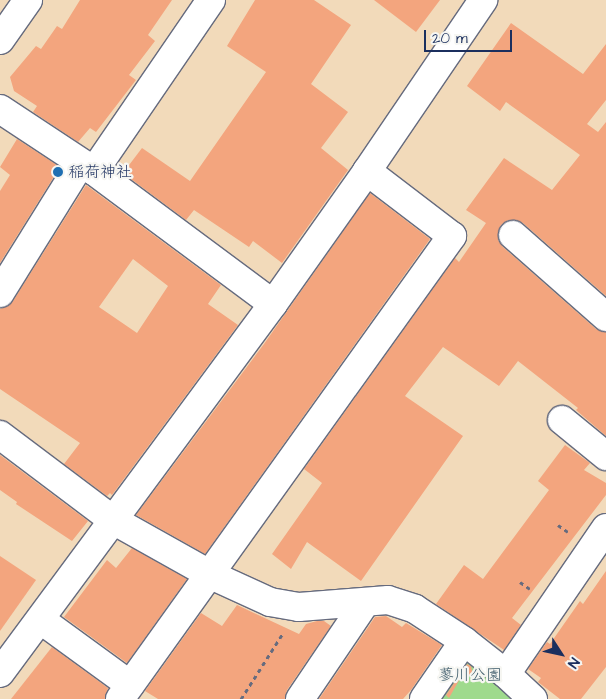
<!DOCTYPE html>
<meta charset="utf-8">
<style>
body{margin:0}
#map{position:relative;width:606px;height:699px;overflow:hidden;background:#f2daba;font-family:"Architects Daughter","Klee One",sans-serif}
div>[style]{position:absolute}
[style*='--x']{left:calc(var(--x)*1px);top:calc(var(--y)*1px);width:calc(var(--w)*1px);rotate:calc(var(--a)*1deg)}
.green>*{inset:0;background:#9fda8d}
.building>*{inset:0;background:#f3a57e}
.path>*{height:3px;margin-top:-1.5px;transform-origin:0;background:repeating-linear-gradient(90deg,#666b7e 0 4px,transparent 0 8px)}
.roads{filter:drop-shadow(1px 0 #666b7e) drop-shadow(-1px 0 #666b7e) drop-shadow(0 1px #666b7e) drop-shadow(0 -1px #666b7e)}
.minor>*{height:28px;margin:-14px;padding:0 14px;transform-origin:14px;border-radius:14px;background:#fff}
.dots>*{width:14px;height:14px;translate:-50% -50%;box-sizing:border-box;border:2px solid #f6f6f2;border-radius:50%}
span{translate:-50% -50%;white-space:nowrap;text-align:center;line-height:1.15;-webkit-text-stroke:4.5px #f6f6f2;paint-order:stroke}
.poi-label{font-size:16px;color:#1b2f5e}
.left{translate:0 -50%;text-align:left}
.park-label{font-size:16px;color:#3c5a6a}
.north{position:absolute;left:536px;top:629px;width:50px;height:50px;-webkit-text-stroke:4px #f6f6f2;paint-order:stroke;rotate:125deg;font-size:14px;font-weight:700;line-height:20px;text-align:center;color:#1b2f5e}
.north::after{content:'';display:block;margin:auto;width:18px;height:22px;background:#1b2f5e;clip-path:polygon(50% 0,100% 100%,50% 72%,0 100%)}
.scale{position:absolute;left:424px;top:30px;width:88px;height:22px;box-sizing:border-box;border:2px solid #1b2f5e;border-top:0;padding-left:6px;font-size:15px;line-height:18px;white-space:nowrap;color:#1b2f5e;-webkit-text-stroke:4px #f6f6f2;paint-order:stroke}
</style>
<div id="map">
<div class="green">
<div style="clip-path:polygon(464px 641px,533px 699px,424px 699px)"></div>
</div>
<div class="building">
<div style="clip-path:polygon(80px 0,172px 0,148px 35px,155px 41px,129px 75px,136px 80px,96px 132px,90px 128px,78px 142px,33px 112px,37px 106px,14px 91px,10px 77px,36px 46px,41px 49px,57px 26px,62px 29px)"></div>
<div style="clip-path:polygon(255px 0,314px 0,351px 25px,311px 84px,348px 112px,321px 148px,348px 170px,282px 263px,253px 241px,249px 247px,194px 210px,186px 220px,123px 173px,142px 148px,190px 181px,266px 72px,227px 46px)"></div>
<div style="clip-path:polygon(374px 0,440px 0,416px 32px)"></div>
<div style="clip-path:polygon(511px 23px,583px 74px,606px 44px,606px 100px,587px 124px,598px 132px,606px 122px,606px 296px,523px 223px,516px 220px,508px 220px,501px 225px,498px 232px,498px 240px,503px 247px,596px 329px,606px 332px,606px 436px,576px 410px,578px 408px,518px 361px,499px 386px,443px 347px,405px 396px,463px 436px,361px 581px,307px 542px,291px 569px,272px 554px,322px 483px,304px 469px,455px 258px,459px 262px,486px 223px,466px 210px,504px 158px,552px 190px,580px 155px,506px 102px,500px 111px,467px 86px)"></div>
<div style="clip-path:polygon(17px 139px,60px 167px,0 263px,0 191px,10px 175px,0 167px)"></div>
<div style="clip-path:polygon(evenodd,86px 185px,221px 285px,208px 304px,238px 325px,112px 495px,110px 493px,107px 496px,64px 464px,80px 443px,0 389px,0 309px,8px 306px,13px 301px,86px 185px,133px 259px,168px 286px,137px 333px,99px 307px,133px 259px)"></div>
<div style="clip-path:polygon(370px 193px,430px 239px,205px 554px,136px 515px,264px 344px)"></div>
<div style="clip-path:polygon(565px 445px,590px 463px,584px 470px,606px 483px,606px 495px,512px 618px,521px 625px,504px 650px,436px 604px,464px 565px,483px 579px,549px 490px,538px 481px)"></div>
<div style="clip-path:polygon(0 455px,88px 521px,72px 541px,16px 504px,17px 502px,0 490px)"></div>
<div style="clip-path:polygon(132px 548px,187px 579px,127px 663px,64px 617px,107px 560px,116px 568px)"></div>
<div style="clip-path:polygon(0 556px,36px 580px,0 631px)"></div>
<div style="clip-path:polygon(606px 571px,606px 667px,581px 699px,560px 699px,538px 682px,541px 678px,528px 669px,547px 642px,550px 644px,580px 601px,583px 604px)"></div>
<div style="clip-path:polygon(237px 605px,299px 634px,306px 624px,317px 621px,324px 621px,331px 626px,287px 690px,285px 699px,158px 699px,145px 691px,201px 613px,222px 626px)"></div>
<div style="clip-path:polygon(386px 616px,402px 627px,406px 623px,442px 645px,411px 690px,403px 699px,319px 699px,375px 617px)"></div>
<div style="clip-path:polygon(52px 647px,108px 688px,105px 699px,11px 699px)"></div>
<div style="clip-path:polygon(467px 664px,471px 666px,473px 675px,461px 677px,449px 698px,446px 695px)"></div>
</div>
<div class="path">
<div style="--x:558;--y:525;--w:12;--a:35"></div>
<div style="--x:520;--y:582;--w:12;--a:35"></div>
<div style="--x:241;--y:699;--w:78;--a:-57.5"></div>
</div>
<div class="roads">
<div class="minor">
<div style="--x:0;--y:40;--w:49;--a:-55"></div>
<div style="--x:0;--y:109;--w:113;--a:33.4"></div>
<div style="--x:94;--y:171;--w:223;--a:36.6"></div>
<div style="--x:94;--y:171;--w:207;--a:-55.6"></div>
<div style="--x:513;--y:235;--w:124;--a:41.4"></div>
<div style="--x:0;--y:293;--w:153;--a:-58.1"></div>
<div style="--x:562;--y:420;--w:57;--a:39.3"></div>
<div style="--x:0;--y:435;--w:141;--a:37"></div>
<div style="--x:113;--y:520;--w:112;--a:29.3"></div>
<div style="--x:211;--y:575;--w:65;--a:24.6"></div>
<div style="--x:270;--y:602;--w:29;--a:10"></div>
<div style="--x:299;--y:607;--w:89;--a:-4.5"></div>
<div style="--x:388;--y:600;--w:28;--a:18"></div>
<div style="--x:415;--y:609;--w:59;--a:33.1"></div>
<div style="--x:464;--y:641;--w:53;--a:38.2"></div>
<div style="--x:506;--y:674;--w:37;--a:43"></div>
<div style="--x:41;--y:620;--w:110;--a:36.1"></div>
<div style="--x:0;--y:673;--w:459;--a:-53.5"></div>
<div style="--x:273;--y:304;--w:163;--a:-54.7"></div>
<div style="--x:367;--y:171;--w:207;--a:-55.8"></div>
<div style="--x:506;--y:674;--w:177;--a:-55.6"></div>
<div style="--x:120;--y:699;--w:570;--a:-54.36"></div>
<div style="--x:452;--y:236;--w:107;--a:-142.6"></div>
<div style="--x:300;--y:699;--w:116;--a:-55.9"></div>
<div style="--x:424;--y:699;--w:70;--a:-55.4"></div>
</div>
</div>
<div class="dots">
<div style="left:58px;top:172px;background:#1f6fb2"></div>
</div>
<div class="poi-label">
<span class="left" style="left:68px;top:172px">稲荷神社</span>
</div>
<div class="park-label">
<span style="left:470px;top:675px">蓼川公園</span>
</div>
<div class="north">N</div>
<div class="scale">20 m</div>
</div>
